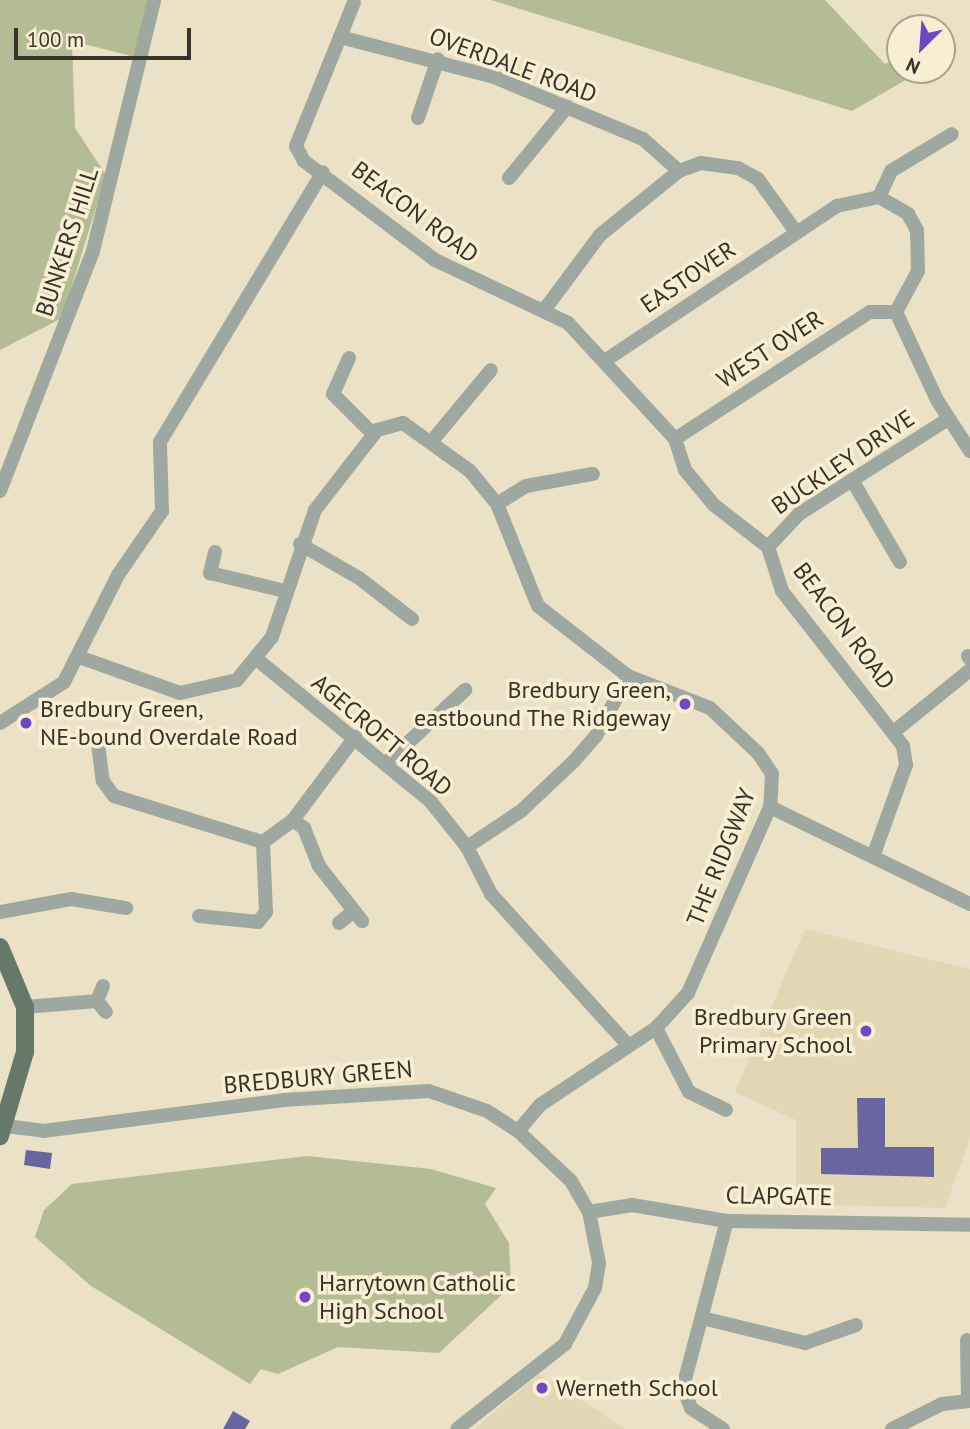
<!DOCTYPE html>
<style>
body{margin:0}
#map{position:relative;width:970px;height:1429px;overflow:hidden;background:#ebe1c7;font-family:"PT Sans",sans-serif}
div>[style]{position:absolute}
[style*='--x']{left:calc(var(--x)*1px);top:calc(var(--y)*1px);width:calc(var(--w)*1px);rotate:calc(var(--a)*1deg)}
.built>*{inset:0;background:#e2d6b5}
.green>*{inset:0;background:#b3bc94}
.building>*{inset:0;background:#6a649f}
.minor>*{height:14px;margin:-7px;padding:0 7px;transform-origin:7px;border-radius:7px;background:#9ea8a0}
.major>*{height:18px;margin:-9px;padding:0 9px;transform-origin:9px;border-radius:9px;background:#66786a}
.dots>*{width:19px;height:19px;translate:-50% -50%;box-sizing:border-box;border:4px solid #f8eed4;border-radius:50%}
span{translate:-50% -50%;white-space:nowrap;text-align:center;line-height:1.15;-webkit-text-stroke:7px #f8eed4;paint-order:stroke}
.street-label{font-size:24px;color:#373329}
.poi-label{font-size:24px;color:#373329}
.right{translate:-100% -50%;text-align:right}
.left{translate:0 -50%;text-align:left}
.north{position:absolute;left:886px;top:14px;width:70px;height:70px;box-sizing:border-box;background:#f8eed4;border:2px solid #aba390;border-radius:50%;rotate:205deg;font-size:19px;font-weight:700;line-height:28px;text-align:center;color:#373329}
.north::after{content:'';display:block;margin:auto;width:24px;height:32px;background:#6f48c1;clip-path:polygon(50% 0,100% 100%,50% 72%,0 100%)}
.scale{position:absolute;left:14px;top:28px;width:177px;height:32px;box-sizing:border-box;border:4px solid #373329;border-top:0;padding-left:9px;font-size:21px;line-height:24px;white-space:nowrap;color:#373329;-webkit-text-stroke:5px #f8eed4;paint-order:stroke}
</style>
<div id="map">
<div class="built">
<div style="clip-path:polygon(805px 929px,970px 969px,970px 1138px,945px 1208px,796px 1204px,796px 1120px,735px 1092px)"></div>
<div style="clip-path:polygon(539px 1374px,585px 1402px,625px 1429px,474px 1429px)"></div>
</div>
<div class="green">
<div style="clip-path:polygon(0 0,147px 0,135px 57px,72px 41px,75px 128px,106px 175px,62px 318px,0 350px)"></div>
<div style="clip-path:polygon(491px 0,825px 0,885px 64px,900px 57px,900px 70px,923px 70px,852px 111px)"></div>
<div style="clip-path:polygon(307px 1156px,431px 1169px,496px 1188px,485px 1204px,509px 1243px,511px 1286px,439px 1353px,338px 1347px,278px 1374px,261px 1369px,250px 1384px,91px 1286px,35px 1237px,44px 1210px,72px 1184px)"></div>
</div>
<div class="building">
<div style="clip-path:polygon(857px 1098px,885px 1098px,885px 1147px,934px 1147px,934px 1177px,821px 1174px,821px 1148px,858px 1148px)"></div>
<div style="clip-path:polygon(26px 1150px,52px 1153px,50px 1169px,24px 1165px)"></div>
<div style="clip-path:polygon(233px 1411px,250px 1421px,245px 1429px,223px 1429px)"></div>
</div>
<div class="minor">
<div style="--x:340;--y:37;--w:37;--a:-68"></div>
<div style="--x:418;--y:118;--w:62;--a:-71.3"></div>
<div style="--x:679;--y:171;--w:48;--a:-138.4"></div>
<div style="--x:643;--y:139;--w:161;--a:-157.4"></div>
<div style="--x:494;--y:77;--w:159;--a:-165.4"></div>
<div style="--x:340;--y:37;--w:118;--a:112"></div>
<div style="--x:296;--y:146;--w:17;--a:62"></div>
<div style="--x:304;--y:161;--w:164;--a:37.1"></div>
<div style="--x:435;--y:260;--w:147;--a:25.3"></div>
<div style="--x:568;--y:323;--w:158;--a:47.3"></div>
<div style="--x:675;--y:439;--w:33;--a:72"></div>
<div style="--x:685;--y:470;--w:45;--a:50.4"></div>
<div style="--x:714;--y:505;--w:68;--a:37.9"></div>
<div style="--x:768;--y:547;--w:46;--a:72.3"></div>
<div style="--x:782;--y:591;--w:197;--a:52"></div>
<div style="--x:903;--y:746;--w:19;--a:81"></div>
<div style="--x:906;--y:765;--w:95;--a:109.8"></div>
<div style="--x:509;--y:178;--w:92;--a:-50.8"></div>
<div style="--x:879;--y:197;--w:29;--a:-65"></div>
<div style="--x:891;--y:171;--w:71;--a:-31.2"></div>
<div style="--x:545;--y:309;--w:92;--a:-53.4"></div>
<div style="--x:600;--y:235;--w:102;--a:-39"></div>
<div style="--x:679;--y:171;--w:23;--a:-20"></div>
<div style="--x:701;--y:163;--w:37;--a:8"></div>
<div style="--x:738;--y:168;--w:23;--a:29"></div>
<div style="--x:758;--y:179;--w:65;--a:54.4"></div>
<div style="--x:349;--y:358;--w:39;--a:114"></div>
<div style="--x:333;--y:394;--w:57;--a:45"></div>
<div style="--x:606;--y:360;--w:278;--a:-33.7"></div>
<div style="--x:837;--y:206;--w:43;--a:-12.1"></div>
<div style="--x:879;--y:197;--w:34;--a:30"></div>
<div style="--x:908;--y:214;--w:18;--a:61"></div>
<div style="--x:917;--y:230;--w:41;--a:88.6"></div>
<div style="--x:918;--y:271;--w:47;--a:118.2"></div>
<div style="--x:896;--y:312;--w:97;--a:65"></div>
<div style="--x:937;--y:400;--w:61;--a:57.1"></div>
<div style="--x:675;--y:439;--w:233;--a:-33.1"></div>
<div style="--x:870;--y:312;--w:26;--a:0"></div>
<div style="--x:432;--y:441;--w:92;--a:-50.3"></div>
<div style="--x:852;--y:480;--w:95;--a:59.7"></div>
<div style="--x:0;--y:491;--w:257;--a:-68.8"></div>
<div style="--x:93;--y:251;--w:258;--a:-76.3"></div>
<div style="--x:497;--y:504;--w:34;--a:-32"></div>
<div style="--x:526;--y:486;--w:68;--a:-10.2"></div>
<div style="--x:300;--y:544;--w:68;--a:30"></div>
<div style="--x:359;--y:578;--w:67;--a:37.7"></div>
<div style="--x:768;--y:547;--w:45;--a:-46.8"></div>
<div style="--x:799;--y:514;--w:177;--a:-32.5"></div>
<div style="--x:215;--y:552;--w:22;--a:103"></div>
<div style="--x:210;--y:573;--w:77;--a:13.5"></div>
<div style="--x:968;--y:656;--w:4;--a:56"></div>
<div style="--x:79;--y:657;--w:107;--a:19.6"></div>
<div style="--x:180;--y:693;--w:58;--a:-12.8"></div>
<div style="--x:237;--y:680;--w:55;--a:-50.9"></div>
<div style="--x:272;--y:637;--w:134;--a:-71.3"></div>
<div style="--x:315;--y:510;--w:101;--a:-52.2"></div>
<div style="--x:377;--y:430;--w:27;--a:-15"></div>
<div style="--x:403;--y:423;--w:82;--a:35.6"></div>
<div style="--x:470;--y:471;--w:43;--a:50.7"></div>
<div style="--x:497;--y:504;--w:110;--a:68.1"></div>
<div style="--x:538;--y:606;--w:114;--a:37.9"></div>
<div style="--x:628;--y:676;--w:88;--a:21.3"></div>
<div style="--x:710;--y:708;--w:66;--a:43.2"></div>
<div style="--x:758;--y:753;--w:25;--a:56"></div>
<div style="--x:772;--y:774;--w:33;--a:93"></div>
<div style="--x:770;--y:807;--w:203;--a:113.8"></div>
<div style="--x:688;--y:993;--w:47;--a:132.4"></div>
<div style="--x:656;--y:1028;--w:139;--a:146.4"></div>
<div style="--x:540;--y:1105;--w:34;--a:130"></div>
<div style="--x:259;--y:661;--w:222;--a:39.3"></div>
<div style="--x:431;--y:802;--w:58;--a:51.3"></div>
<div style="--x:467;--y:847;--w:53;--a:62.9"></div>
<div style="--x:491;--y:894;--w:202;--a:47.8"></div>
<div style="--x:0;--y:723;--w:76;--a:-32.6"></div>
<div style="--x:64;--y:682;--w:120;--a:-63.2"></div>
<div style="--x:118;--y:575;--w:78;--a:-55.5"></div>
<div style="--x:162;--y:511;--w:69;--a:-91.7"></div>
<div style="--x:160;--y:442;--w:315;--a:-58.9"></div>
<div style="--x:896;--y:730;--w:95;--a:-39"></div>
<div style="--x:98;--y:743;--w:38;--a:83"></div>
<div style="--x:103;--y:781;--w:19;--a:54"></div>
<div style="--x:114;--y:796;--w:156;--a:17.2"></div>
<div style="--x:263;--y:842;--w:37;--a:-36"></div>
<div style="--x:293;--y:820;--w:104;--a:-53.2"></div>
<div style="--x:386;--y:763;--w:108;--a:-42.7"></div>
<div style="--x:770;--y:807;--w:222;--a:25.9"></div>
<div style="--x:293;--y:820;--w:14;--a:36"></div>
<div style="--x:304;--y:828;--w:41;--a:68.5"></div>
<div style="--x:319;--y:866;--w:70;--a:52"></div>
<div style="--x:467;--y:847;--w:65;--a:-33.7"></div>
<div style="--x:521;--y:811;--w:73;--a:-43.3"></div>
<div style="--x:574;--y:761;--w:33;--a:-49"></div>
<div style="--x:596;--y:736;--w:68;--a:-61.9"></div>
<div style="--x:0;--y:912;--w:72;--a:-10.4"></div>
<div style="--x:71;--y:899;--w:56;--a:9.3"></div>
<div style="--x:199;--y:916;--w:59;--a:5.8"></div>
<div style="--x:258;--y:922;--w:13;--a:-51"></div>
<div style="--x:266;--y:912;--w:70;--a:-92.5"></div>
<div style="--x:339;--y:923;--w:19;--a:-39"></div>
<div style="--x:103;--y:986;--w:16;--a:112"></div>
<div style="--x:97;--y:1001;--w:14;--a:51"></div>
<div style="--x:25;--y:1007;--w:72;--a:-4.8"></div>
<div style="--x:656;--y:1028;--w:72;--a:62.7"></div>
<div style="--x:689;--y:1092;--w:41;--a:25.9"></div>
<div style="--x:5;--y:1126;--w:38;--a:7"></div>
<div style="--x:43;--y:1131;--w:243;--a:-7.3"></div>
<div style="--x:284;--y:1100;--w:145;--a:-3.6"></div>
<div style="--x:429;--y:1091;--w:61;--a:19"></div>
<div style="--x:487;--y:1111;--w:37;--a:33"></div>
<div style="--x:518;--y:1131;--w:73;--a:43.3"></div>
<div style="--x:571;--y:1181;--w:36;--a:60"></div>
<div style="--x:589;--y:1212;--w:52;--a:78.9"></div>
<div style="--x:599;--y:1263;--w:25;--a:99"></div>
<div style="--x:595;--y:1288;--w:64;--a:118.2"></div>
<div style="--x:565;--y:1344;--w:137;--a:141.8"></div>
<div style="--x:589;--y:1212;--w:44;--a:-9.2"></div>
<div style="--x:632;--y:1205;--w:96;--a:9.6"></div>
<div style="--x:727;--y:1221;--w:243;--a:0.9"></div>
<div style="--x:702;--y:1318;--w:106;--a:13.6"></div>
<div style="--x:805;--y:1343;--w:54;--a:-19.4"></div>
<div style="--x:967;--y:1340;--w:61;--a:89.1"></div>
<div style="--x:723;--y:1429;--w:38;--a:-147"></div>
<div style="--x:691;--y:1408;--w:22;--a:-111"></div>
<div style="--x:683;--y:1387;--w:172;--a:-75.2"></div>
<div style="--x:892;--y:1429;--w:56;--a:-26.6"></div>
<div style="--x:942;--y:1404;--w:28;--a:-6"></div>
</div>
<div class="major">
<div style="--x:0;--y:947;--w:65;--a:67.4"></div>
<div style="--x:25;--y:1007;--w:45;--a:90"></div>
<div style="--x:25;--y:1052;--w:88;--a:106.6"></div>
</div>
<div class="dots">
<div style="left:685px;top:704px;background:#6f48c1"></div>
<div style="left:26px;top:723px;background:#6f48c1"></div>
<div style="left:866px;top:1031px;background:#6f48c1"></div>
<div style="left:305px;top:1297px;background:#6f48c1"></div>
<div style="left:542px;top:1388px;background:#6f48c1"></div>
</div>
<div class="street-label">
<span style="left:513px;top:65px;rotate:20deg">OVERDALE ROAD</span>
<span style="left:415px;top:212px;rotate:37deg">BEACON ROAD</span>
<span style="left:67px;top:242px;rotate:-72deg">BUNKERS HILL</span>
<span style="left:688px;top:277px;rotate:-34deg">EASTOVER</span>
<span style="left:770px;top:349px;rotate:-33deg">WEST OVER</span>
<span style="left:843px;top:462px;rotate:-34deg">BUCKLEY DRIVE</span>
<span style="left:844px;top:626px;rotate:53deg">BEACON ROAD</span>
<span style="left:382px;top:735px;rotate:40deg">AGECROFT ROAD</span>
<span style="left:721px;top:857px;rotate:-68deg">THE RIDGWAY</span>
<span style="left:318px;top:1077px;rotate:-5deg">BREDBURY GREEN</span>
<span style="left:779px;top:1196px;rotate:1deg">CLAPGATE</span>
</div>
<div class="poi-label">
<span class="right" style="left:671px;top:704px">Bredbury Green,<br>eastbound The Ridgeway</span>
<span class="left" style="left:40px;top:723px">Bredbury Green,<br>NE-bound Overdale Road</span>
<span class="right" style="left:852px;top:1031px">Bredbury Green<br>Primary School</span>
<span class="left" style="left:319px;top:1297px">Harrytown Catholic<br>High School</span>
<span class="left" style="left:556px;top:1388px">Werneth School</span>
</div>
<div class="north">N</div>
<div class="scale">100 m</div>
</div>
